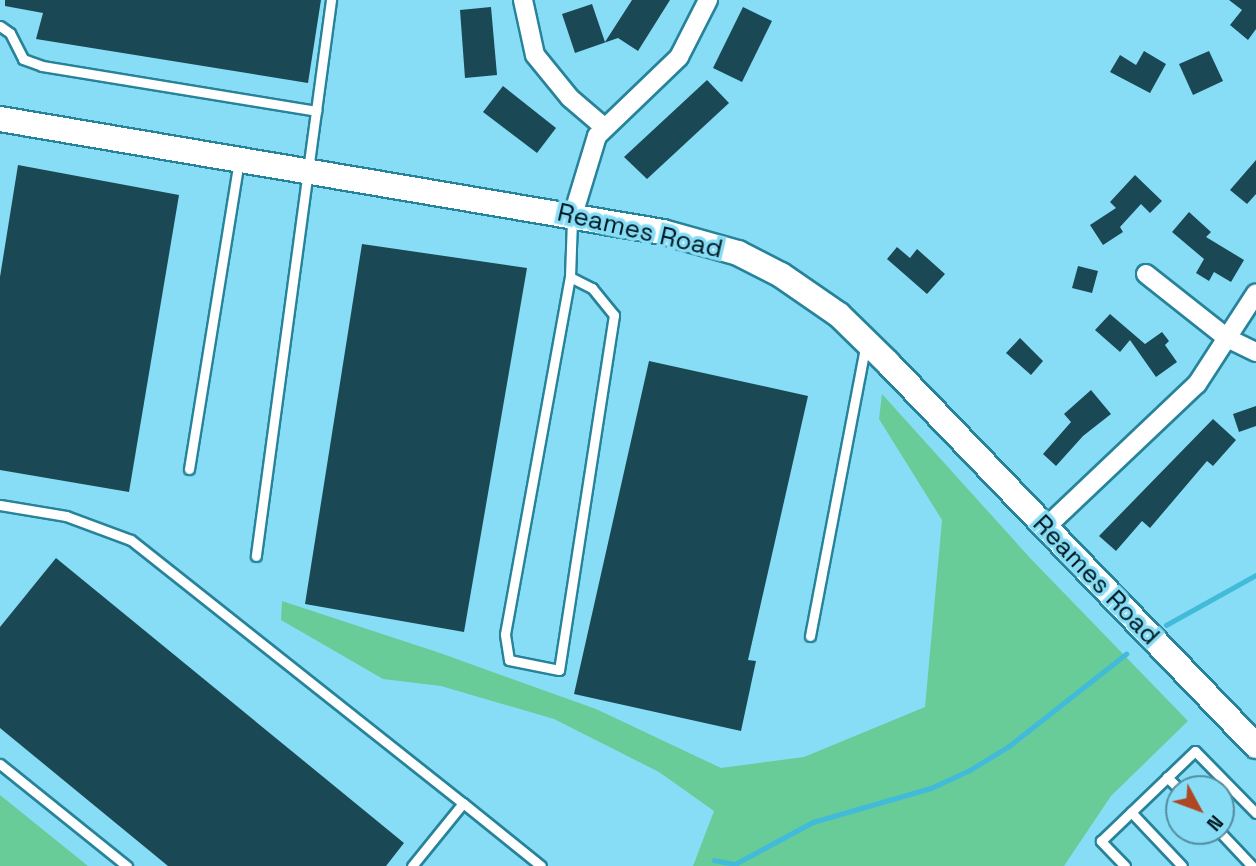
<!DOCTYPE html>
<style>
body{margin:0}
#map{position:relative;width:1256px;height:866px;overflow:hidden;background:#88ddf6;font-family:"Space Grotesk",sans-serif}
div>[style]{position:absolute}
[style*='--x']{left:calc(var(--x)*1px);top:calc(var(--y)*1px);width:calc(var(--w)*1px);rotate:calc(var(--a)*1deg)}
.green>*{inset:0;background:#68cc98}
.stream>*{height:4.5px;margin:-2.25px;padding:0 2.25px;transform-origin:2.25px;border-radius:2.25px;background:#42bad9}
.building>*{inset:0;background:#1a4855}
.roads{filter:drop-shadow(2px 0 #27839a) drop-shadow(-2px 0 #27839a) drop-shadow(0 2px #27839a) drop-shadow(0 -2px #27839a)}
.service>*{height:9px;margin:-4.5px;padding:0 4.5px;transform-origin:4.5px;border-radius:4.5px;background:#fff}
.minor>*{height:18px;margin:-9px;padding:0 9px;transform-origin:9px;border-radius:9px;background:#fff}
.secondary>*{height:24px;margin:-12px;padding:0 12px;transform-origin:12px;border-radius:12px;background:#fff}
span{translate:-50% -50%;white-space:nowrap;text-align:center;line-height:1.15;-webkit-text-stroke:7px #88ddf6;paint-order:stroke}
.street-label{font-size:26px;color:#001820}
.north{position:absolute;left:1165px;top:775px;width:70px;height:70px;box-sizing:border-box;background:#88ddf6;border:2px solid #528ea0;border-radius:50%;rotate:131deg;font-size:19px;font-weight:700;line-height:28px;text-align:center;color:#001820}
.north::after{content:'';display:block;margin:auto;width:24px;height:32px;background:#ae4723;clip-path:polygon(50% 0,100% 100%,50% 72%,0 100%)}
</style>
<div id="map">
<div class="green">
<div style="clip-path:polygon(882px 394px,1031px 559px,1188px 721px,1111px 796px,1064px 866px,693px 866px,714px 811px,659px 772px,554px 719px,441px 686px,383px 679px,281px 620px,282px 601px,440px 653px,596px 709px,721px 768px,804px 757px,925px 707px,942px 520px,879px 419px)"></div>
<div style="clip-path:polygon(0 795px,88px 866px,0 866px)"></div>
</div>
<div class="stream">
<div style="--x:1166;--y:625;--w:103;--a:-29.1"></div>
<div style="--x:714;--y:860;--w:21;--a:11"></div>
<div style="--x:735;--y:864;--w:89;--a:-28.3"></div>
<div style="--x:813;--y:822;--w:123;--a:-16.1"></div>
<div style="--x:931;--y:788;--w:43;--a:-24.8"></div>
<div style="--x:970;--y:770;--w:46;--a:-31.6"></div>
<div style="--x:1009;--y:746;--w:149;--a:-38.2"></div>
</div>
<div class="building">
<div style="clip-path:polygon(5px 0,321px 0,308px 83px,36px 39px,43px 13px,5px 6px)"></div>
<div style="clip-path:polygon(632px 0,670px 0,638px 51px,618px 38px,575px 53px,562px 14px,592px 4px,605px 42px)"></div>
<div style="clip-path:polygon(1229px 0,1256px 0,1256px 29px,1248px 40px,1230px 25px,1242px 10px)"></div>
<div style="clip-path:polygon(491px 7px,497px 75px,465px 78px,460px 10px)"></div>
<div style="clip-path:polygon(743px 7px,772px 21px,742px 82px,713px 68px)"></div>
<div style="clip-path:polygon(1144px 51px,1166px 64px,1150px 93px,1110px 72px,1120px 55px,1136px 65px)"></div>
<div style="clip-path:polygon(1209px 51px,1223px 81px,1193px 95px,1179px 64px)"></div>
<div style="clip-path:polygon(707px 80px,729px 103px,647px 179px,624px 157px)"></div>
<div style="clip-path:polygon(503px 86px,556px 128px,537px 153px,483px 112px)"></div>
<div style="clip-path:polygon(1256px 160px,1256px 194px,1247px 204px,1230px 190px)"></div>
<div style="clip-path:polygon(18px 165px,179px 195px,129px 492px,0 470px,0 277px)"></div>
<div style="clip-path:polygon(1135px 175px,1162px 201px,1150px 213px,1141px 204px,1120px 227px,1123px 232px,1103px 245px,1090px 225px,1116px 208px,1110px 202px)"></div>
<div style="clip-path:polygon(1189px 212px,1211px 232px,1206px 237px,1244px 260px,1231px 282px,1214px 272px,1209px 281px,1196px 273px,1204px 259px,1172px 232px)"></div>
<div style="clip-path:polygon(362px 244px,527px 268px,464px 632px,305px 604px)"></div>
<div style="clip-path:polygon(897px 247px,910px 258px,917px 249px,945px 274px,927px 294px,887px 259px)"></div>
<div style="clip-path:polygon(1078px 266px,1098px 271px,1092px 293px,1072px 288px)"></div>
<div style="clip-path:polygon(1110px 314px,1145px 344px,1162px 332px,1169px 341px,1165px 345px,1177px 362px,1156px 377px,1130px 340px,1120px 352px,1095px 330px)"></div>
<div style="clip-path:polygon(1020px 338px,1043px 361px,1031px 375px,1006px 353px)"></div>
<div style="clip-path:polygon(649px 361px,808px 396px,748px 660px,756px 661px,741px 731px,574px 694px)"></div>
<div style="clip-path:polygon(1091px 390px,1111px 414px,1083px 436px,1056px 466px,1043px 454px,1071px 422px,1064px 414px)"></div>
<div style="clip-path:polygon(1256px 406px,1256px 426px,1239px 432px,1233px 414px)"></div>
<div style="clip-path:polygon(1213px 419px,1236px 440px,1213px 466px,1207px 461px,1150px 528px,1142px 521px,1116px 551px,1099px 536px)"></div>
<div style="clip-path:polygon(56px 558px,404px 843px,386px 866px,168px 866px,0 728px,0 627px)"></div>
</div>
<div class="roads">
<div class="service">
<div style="--x:0;--y:26;--w:12;--a:35"></div>
<div style="--x:10;--y:33;--w:29;--a:63"></div>
<div style="--x:23;--y:59;--w:20;--a:20"></div>
<div style="--x:42;--y:66;--w:278;--a:9.3"></div>
<div style="--x:316;--y:111;--w:449;--a:97.7"></div>
<div style="--x:316;--y:111;--w:112;--a:-82.3"></div>
<div style="--x:570;--y:277;--w:25;--a:27"></div>
<div style="--x:592;--y:288;--w:35;--a:51"></div>
<div style="--x:614;--y:315;--w:359;--a:98.8"></div>
<div style="--x:559;--y:670;--w:51;--a:-168.7"></div>
<div style="--x:509;--y:660;--w:26;--a:-99"></div>
<div style="--x:505;--y:634;--w:363;--a:-79.7"></div>
<div style="--x:570;--y:277;--w:57;--a:-88"></div>
<div style="--x:189;--y:469;--w:312;--a:-80.8"></div>
<div style="--x:0;--y:505;--w:67;--a:9.5"></div>
<div style="--x:66;--y:516;--w:69;--a:20.3"></div>
<div style="--x:131;--y:540;--w:424;--a:38.4"></div>
<div style="--x:810;--y:636;--w:294;--a:-79.2"></div>
<div style="--x:0;--y:764;--w:163;--a:38.8"></div>
<div style="--x:1167;--y:777;--w:17;--a:45"></div>
<div style="--x:1131;--y:812;--w:74;--a:46.6"></div>
<div style="--x:1219;--y:831;--w:48;--a:46.7"></div>
<div style="--x:412;--y:866;--w:81;--a:-51"></div>
<div style="--x:463;--y:803;--w:100;--a:38.9"></div>
<div style="--x:1125;--y:866;--w:35;--a:-134"></div>
<div style="--x:1101;--y:841;--w:130;--a:-43.8"></div>
<div style="--x:1195;--y:751;--w:87;--a:45.5"></div>
</div>
<div class="minor">
<div style="--x:523;--y:0;--w:56;--a:77.7"></div>
<div style="--x:535;--y:55;--w:55;--a:50.9"></div>
<div style="--x:570;--y:98;--w:45;--a:40.5"></div>
<div style="--x:573;--y:215;--w:83;--a:-73.1"></div>
<div style="--x:597;--y:136;--w:114;--a:-43.9"></div>
<div style="--x:679;--y:57;--w:64;--a:-63"></div>
<div style="--x:1146;--y:274;--w:103;--a:38.3"></div>
<div style="--x:1227;--y:338;--w:32;--a:26"></div>
<div style="--x:1045;--y:528;--w:209;--a:-43.5"></div>
<div style="--x:1197;--y:384;--w:108;--a:-57"></div>
</div>
<div class="secondary">
<div style="--x:0;--y:119;--w:673;--a:9.67"></div>
<div style="--x:663;--y:232;--w:78;--a:15.6"></div>
<div style="--x:738;--y:253;--w:48;--a:27.1"></div>
<div style="--x:781;--y:275;--w:70;--a:34.6"></div>
<div style="--x:839;--y:315;--w:69;--a:44.4"></div>
<div style="--x:888;--y:363;--w:531;--a:46.14"></div>
</div>
</div>
<div class="street-label">
<span style="left:640px;top:231px;rotate:13deg">Reames Road</span>
<span style="left:1096px;top:580px;rotate:46deg">Reames Road</span>
</div>
<div class="north">N</div>
</div>
